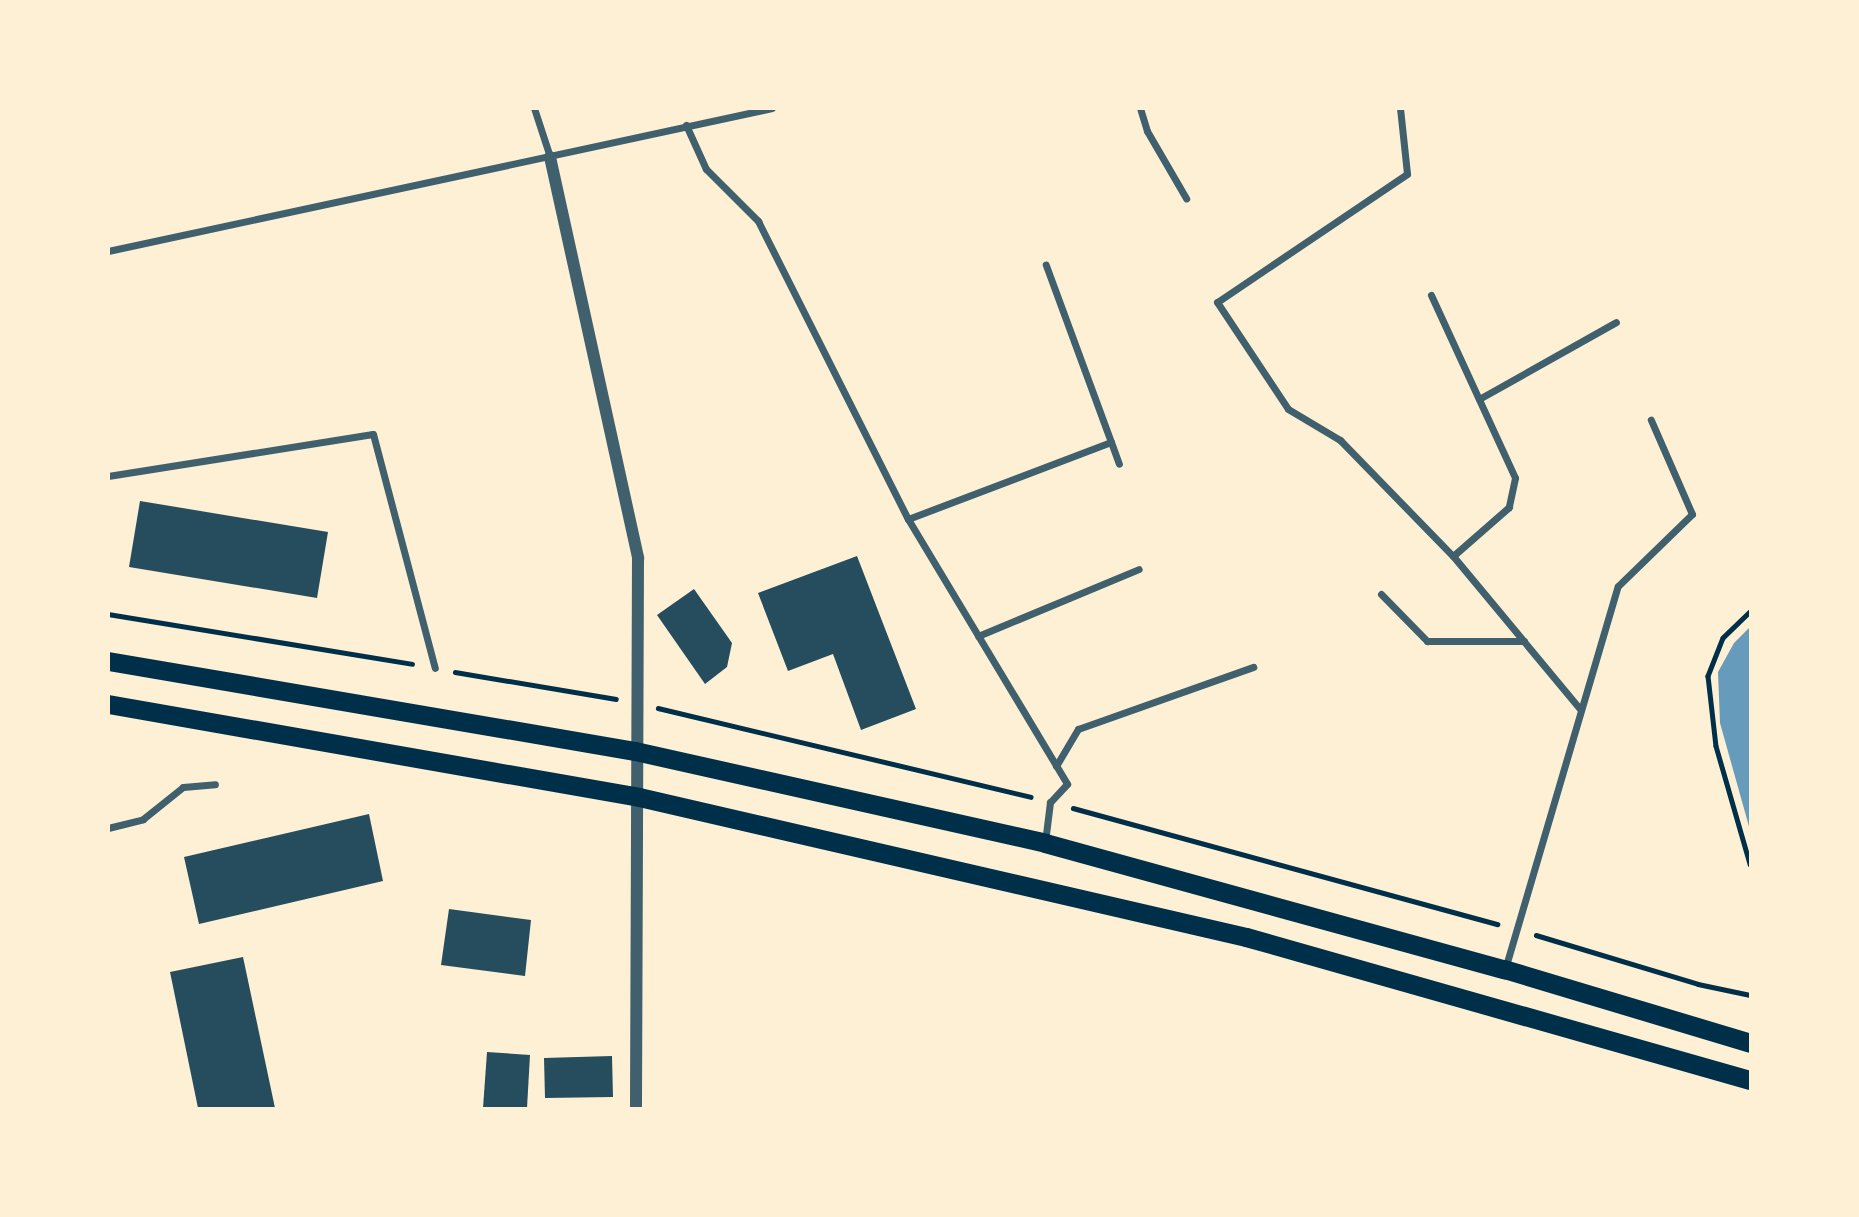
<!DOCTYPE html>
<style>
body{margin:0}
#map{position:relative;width:1859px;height:1217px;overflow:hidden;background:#fdf0d5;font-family:"Noto Sans",sans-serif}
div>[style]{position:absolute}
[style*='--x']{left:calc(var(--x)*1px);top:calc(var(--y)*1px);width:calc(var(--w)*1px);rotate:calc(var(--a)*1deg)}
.water>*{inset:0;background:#669bbc}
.building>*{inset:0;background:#264d5e}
.path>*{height:4.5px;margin:-2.25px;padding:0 2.25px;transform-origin:2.25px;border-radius:2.25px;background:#003049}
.minor>*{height:7px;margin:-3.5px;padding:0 3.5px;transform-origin:3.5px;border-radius:3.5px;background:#3f606c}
.tertiary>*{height:12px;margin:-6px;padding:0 6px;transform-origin:6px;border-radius:6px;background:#3f606c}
.trunk>*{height:19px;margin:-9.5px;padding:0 9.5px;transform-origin:9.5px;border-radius:9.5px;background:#003049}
span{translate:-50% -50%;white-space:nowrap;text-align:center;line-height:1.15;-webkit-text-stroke:5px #fdf0d5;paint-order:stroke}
.frame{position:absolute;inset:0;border:110px solid #fdf0d5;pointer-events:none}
</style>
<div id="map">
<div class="water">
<div style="clip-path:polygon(1750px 627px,1750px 830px,1720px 723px,1718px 672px,1734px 643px)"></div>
</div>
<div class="building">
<div style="clip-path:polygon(140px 501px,328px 532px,317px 598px,129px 567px)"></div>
<div style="clip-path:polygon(857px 556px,916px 709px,861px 730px,833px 654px,788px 671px,758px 593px)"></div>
<div style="clip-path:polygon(694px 589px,732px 643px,727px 667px,705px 684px,657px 615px)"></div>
<div style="clip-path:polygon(369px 814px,383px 881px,199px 924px,184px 857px)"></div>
<div style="clip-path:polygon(449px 909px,531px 920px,525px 976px,441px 965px)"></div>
<div style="clip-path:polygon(243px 957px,275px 1108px,198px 1108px,170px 972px)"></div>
<div style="clip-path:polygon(487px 1052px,530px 1055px,527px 1108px,483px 1108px)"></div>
<div style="clip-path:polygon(612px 1056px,613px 1097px,545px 1098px,544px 1058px)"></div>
</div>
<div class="path">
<div style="--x:1750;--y:612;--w:37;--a:136"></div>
<div style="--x:1723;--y:638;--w:41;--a:111.5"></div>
<div style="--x:1708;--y:676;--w:70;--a:83.5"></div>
<div style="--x:1716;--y:746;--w:123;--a:73.9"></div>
<div style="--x:108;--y:614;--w:308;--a:9.3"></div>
<div style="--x:455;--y:672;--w:163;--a:9.5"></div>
<div style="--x:658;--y:708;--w:383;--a:13.4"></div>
<div style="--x:1073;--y:808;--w:440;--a:15.3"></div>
<div style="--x:1536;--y:935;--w:169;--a:16.8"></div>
<div style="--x:1698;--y:984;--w:53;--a:11.9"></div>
</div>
<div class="minor">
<div style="--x:534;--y:108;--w:52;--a:71.9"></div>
<div style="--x:1140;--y:108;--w:24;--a:73"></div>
<div style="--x:1147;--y:131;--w:78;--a:59.8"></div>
<div style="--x:1400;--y:108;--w:66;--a:83.9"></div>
<div style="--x:1407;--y:174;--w:229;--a:146"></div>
<div style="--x:1217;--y:302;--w:128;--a:56.4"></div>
<div style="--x:1288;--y:409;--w:61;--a:30.8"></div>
<div style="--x:1340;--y:440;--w:162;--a:45.8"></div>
<div style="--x:1453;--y:556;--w:200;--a:50.3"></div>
<div style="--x:686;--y:125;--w:48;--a:65.6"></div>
<div style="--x:706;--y:169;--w:74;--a:45"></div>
<div style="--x:758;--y:221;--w:334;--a:63.3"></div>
<div style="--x:908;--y:519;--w:309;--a:59"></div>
<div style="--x:1067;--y:784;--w:25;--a:133"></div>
<div style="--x:1050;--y:802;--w:40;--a:97.1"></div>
<div style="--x:108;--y:251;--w:679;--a:-12.15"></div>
<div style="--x:1431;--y:295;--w:201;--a:65.3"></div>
<div style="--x:1515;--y:478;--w:30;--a:102"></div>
<div style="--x:1509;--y:507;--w:74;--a:138.8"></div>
<div style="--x:1479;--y:399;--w:157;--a:-29.3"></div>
<div style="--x:1111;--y:442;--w:23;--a:70"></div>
<div style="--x:108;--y:476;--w:268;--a:-9"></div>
<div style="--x:373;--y:434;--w:242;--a:75.2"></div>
<div style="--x:908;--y:519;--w:217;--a:-20.8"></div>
<div style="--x:1111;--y:442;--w:189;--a:-110.2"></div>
<div style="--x:1381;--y:594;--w:66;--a:45.6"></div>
<div style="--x:1427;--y:641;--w:97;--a:0"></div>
<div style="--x:978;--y:636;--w:174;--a:-22.6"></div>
<div style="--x:1056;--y:766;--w:43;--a:-59.3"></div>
<div style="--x:1078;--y:729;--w:186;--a:-19.5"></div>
<div style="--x:108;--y:828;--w:36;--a:-14"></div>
<div style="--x:143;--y:819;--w:51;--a:-38.7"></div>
<div style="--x:183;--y:787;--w:32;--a:-5"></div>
<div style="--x:1505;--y:969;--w:399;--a:-73.6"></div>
<div style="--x:1618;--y:586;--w:103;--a:-44.2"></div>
<div style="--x:1692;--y:514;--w:103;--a:-113.6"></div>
</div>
<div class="tertiary">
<div style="--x:550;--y:157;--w:411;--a:77.6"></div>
<div style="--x:638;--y:558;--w:550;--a:90.21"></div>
</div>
<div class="trunk">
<div style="--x:108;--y:661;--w:535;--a:9.69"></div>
<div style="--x:635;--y:751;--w:420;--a:12.6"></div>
<div style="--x:1045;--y:843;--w:476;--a:15.4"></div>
<div style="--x:1504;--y:969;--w:257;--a:16.7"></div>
<div style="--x:108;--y:704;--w:539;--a:9.93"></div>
<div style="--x:639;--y:797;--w:623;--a:12.99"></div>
<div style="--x:1246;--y:937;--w:524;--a:15.84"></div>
</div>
<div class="frame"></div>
</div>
